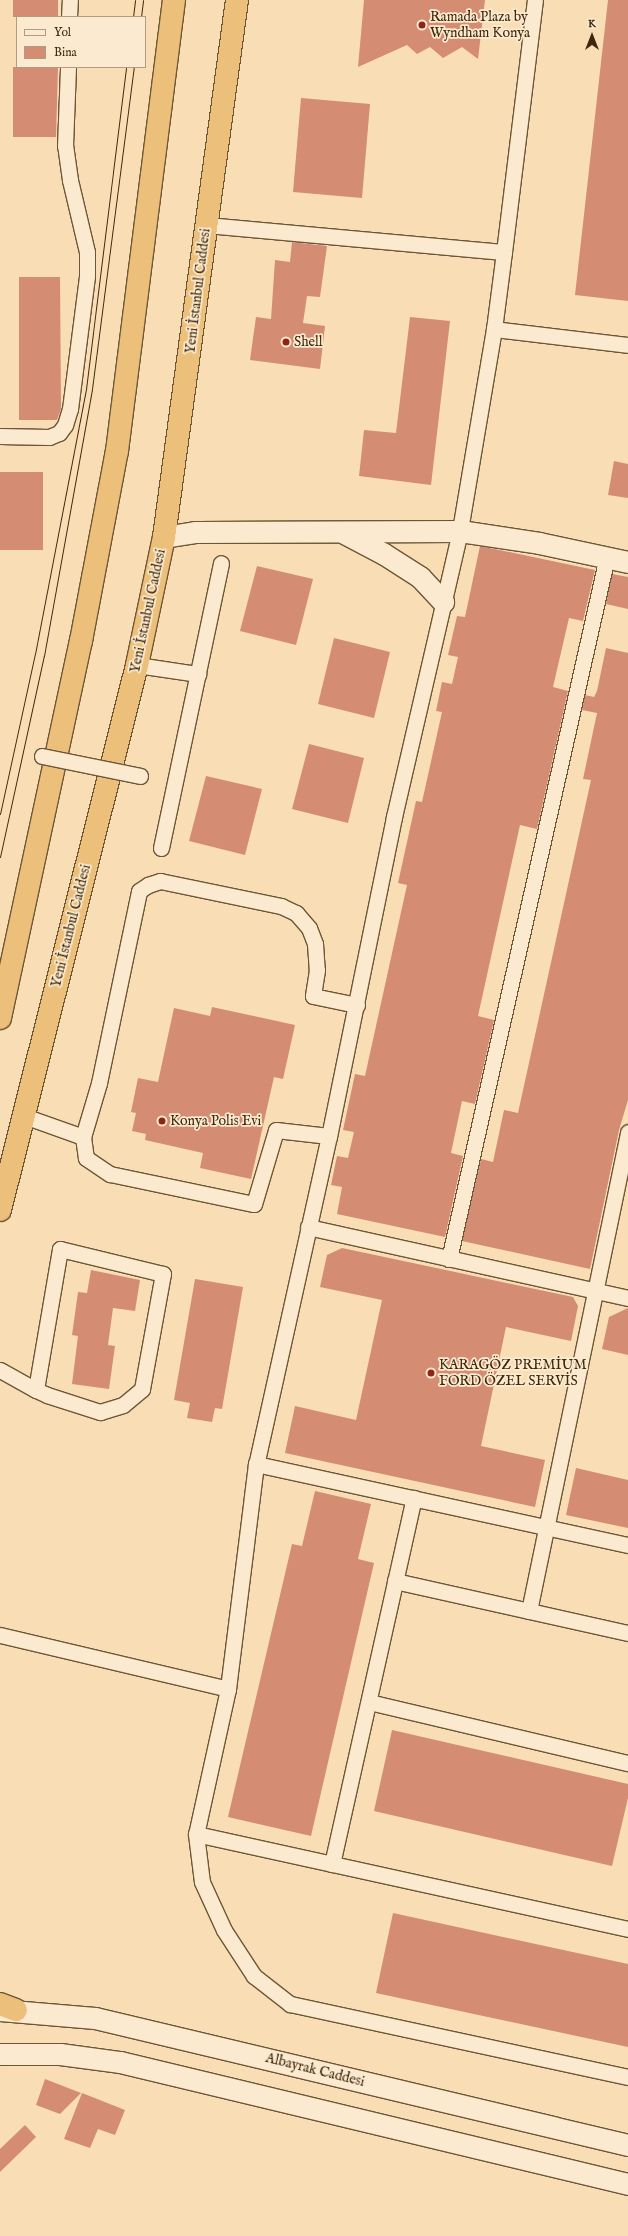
<!DOCTYPE html>
<meta charset="utf-8">
<style>
body{margin:0}
#map{position:relative;width:628px;height:2236px;overflow:hidden;background:#f9deb5;font-family:"IM FELL English",serif}
div>[style]{position:absolute}
[style*='--x']{left:calc(var(--x)*1px);top:calc(var(--y)*1px);width:calc(var(--w)*1px);rotate:calc(var(--a)*1deg)}
.building>*{inset:0;background:#d48c73}
.roads{filter:drop-shadow(1px 0 #6d5636) drop-shadow(-1px 0 #6d5636) drop-shadow(0 1px #6d5636) drop-shadow(0 -1px #6d5636)}
.street>*{height:15px;margin:-7.5px;padding:0 7.5px;transform-origin:7.5px;border-radius:7.5px;background:#fbeacf}
.secondary>*{height:21px;margin:-10.5px;padding:0 10.5px;transform-origin:10.5px;border-radius:10.5px;background:#fbeacf}
.highway>*{height:22px;margin:-11px;padding:0 11px;transform-origin:11px;border-radius:11px;background:#ecbf7a}
.tram>*{height:1px;margin:-0.5px;padding:0 0.5px;transform-origin:0.5px;border-radius:0.5px;background:#3e280c}
.bridges{filter:drop-shadow(1px 0 #6d5636) drop-shadow(-1px 0 #6d5636) drop-shadow(0 1px #6d5636) drop-shadow(0 -1px #6d5636)}
.street-bridge>*{height:15px;margin:-7.5px;padding:0 7.5px;transform-origin:7.5px;border-radius:7.5px;background:#fbeacf}
.dots>*{width:11px;height:11px;translate:-50% -50%;box-sizing:border-box;border:2px solid #fbeacf;border-radius:50%}
span{translate:-50% -50%;white-space:nowrap;text-align:center;line-height:1.15;-webkit-text-stroke:3.5px #fbeacf;paint-order:stroke}
.poi-label{font-size:14px;color:#3e280c}
.left{translate:0 -50%;text-align:left}
.street-label{font-size:14px;color:#3e280c}
.legend{position:absolute;left:16px;top:16px;width:130px;height:52px;box-sizing:border-box;background:#fbeacf;border:1px solid #af9c81;margin:0;padding:5px 7px;list-style:none;font-size:12px;color:#3e280c}
.legend li{display:flex;align-items:center;gap:8px;height:20px}
.legend b{width:20px;border:1px solid #af9c81}
.north{position:absolute;left:572px;top:16px;width:40px;height:40px;-webkit-text-stroke:3px #fbeacf;paint-order:stroke;rotate:0deg;font-size:11px;font-weight:700;line-height:16px;text-align:center;color:#3e280c}
.north::after{content:'';display:block;margin:auto;width:14px;height:18px;background:#3e280c;clip-path:polygon(50% 0,100% 100%,50% 72%,0 100%)}
</style>
<div id="map">
<div class="building">
<div style="clip-path:polygon(13px 0,58px 0,58px 17px,13px 17px)"></div>
<div style="clip-path:polygon(364px 0,485px 0,478px 59px,462px 47px,443px 58px,430px 47px,417px 54px,407px 45px,358px 67px)"></div>
<div style="clip-path:polygon(608px 0,628px 0,628px 301px,575px 295px)"></div>
<div style="clip-path:polygon(13px 67px,58px 67px,56px 137px,13px 137px)"></div>
<div style="clip-path:polygon(301px 98px,370px 104px,362px 198px,293px 192px)"></div>
<div style="clip-path:polygon(292px 242px,327px 246px,320px 297px,307px 296px,303px 323px,325px 326px,320px 369px,250px 360px,256px 317px,271px 319px,275px 260px,290px 262px)"></div>
<div style="clip-path:polygon(19px 277px,60px 277px,61px 409px,57px 420px,19px 420px)"></div>
<div style="clip-path:polygon(410px 317px,450px 321px,431px 485px,359px 476px,364px 430px,396px 433px)"></div>
<div style="clip-path:polygon(614px 461px,628px 464px,628px 498px,608px 495px)"></div>
<div style="clip-path:polygon(0 472px,43px 472px,43px 550px,0 550px)"></div>
<div style="clip-path:polygon(480px 546px,595px 570px,583px 621px,569px 618px,553px 687px,568px 691px,537px 829px,520px 825px,478px 1016px,494px 1020px,475px 1104px,462px 1101px,451px 1153px,463px 1156px,445px 1237px,337px 1214px,342px 1187px,331px 1185px,337px 1156px,348px 1158px,354px 1132px,343px 1130px,355px 1074px,365px 1076px,407px 885px,398px 883px,416px 801px,422px 802px,442px 712px,436px 711px,442px 682px,452px 684px,458px 657px,448px 655px,457px 616px,465px 617px)"></div>
<div style="clip-path:polygon(257px 566px,313px 579px,296px 645px,240px 631px)"></div>
<div style="clip-path:polygon(612px 574px,628px 577px,628px 609px,606px 604px)"></div>
<div style="clip-path:polygon(334px 638px,390px 652px,374px 718px,318px 704px)"></div>
<div style="clip-path:polygon(606px 648px,628px 653px,628px 1100px,619px 1130px,590px 1269px,462px 1241px,481px 1159px,493px 1162px,504px 1110px,518px 1113px,591px 780px,583px 779px,597px 713px,582px 710px,585px 695px,594px 697px,597px 691px)"></div>
<div style="clip-path:polygon(309px 744px,364px 758px,348px 823px,292px 809px)"></div>
<div style="clip-path:polygon(206px 776px,262px 789px,245px 855px,189px 841px)"></div>
<div style="clip-path:polygon(212px 1007px,295px 1025px,283px 1079px,274px 1077px,251px 1179px,200px 1168px,203px 1153px,145px 1140px,146px 1134px,132px 1131px,136px 1113px,131px 1112px,138px 1078px,158px 1082px,174px 1008px,210px 1016px)"></div>
<div style="clip-path:polygon(342px 1248px,573px 1297px,578px 1306px,571px 1341px,506px 1327px,481px 1446px,545px 1460px,535px 1507px,285px 1453px,295px 1406px,356px 1420px,382px 1300px,320px 1287px,327px 1255px)"></div>
<div style="clip-path:polygon(91px 1270px,140px 1280px,135px 1311px,113px 1308px,108px 1345px,115px 1346px,109px 1389px,72px 1384px,78px 1336px,72px 1335px,78px 1292px,87px 1293px)"></div>
<div style="clip-path:polygon(195px 1279px,243px 1287px,222px 1409px,215px 1408px,212px 1422px,187px 1418px,190px 1403px,174px 1400px)"></div>
<div style="clip-path:polygon(628px 1308px,628px 1355px,602px 1349px,609px 1317px)"></div>
<div style="clip-path:polygon(576px 1468px,628px 1480px,628px 1528px,566px 1515px)"></div>
<div style="clip-path:polygon(315px 1491px,371px 1504px,358px 1559px,374px 1563px,311px 1836px,228px 1817px,292px 1544px,302px 1546px)"></div>
<div style="clip-path:polygon(392px 1730px,628px 1784px,628px 1798px,612px 1866px,374px 1811px)"></div>
<div style="clip-path:polygon(393px 1913px,628px 1964px,628px 2047px,376px 1993px)"></div>
<div style="clip-path:polygon(45px 2079px,81px 2093px,60px 2114px,36px 2105px)"></div>
<div style="clip-path:polygon(82px 2093px,125px 2110px,115px 2135px,98px 2129px,90px 2148px,64px 2139px)"></div>
<div style="clip-path:polygon(25px 2125px,36px 2137px,0 2172px,0 2149px)"></div>
</div>
<div class="roads">
<div class="street">
<div style="--x:69;--y:17;--w:17;--a:-87"></div>
<div style="--x:206;--y:225;--w:299;--a:5.2"></div>
<div style="--x:504;--y:252;--w:254;--a:-83"></div>
<div style="--x:504;--y:252;--w:78;--a:97.4"></div>
<div style="--x:494;--y:329;--w:205;--a:99.6"></div>
<div style="--x:460;--y:531;--w:294;--a:103"></div>
<div style="--x:394;--y:817;--w:326;--a:101.5"></div>
<div style="--x:329;--y:1136;--w:336;--a:102.5"></div>
<div style="--x:256;--y:1464;--w:227;--a:97.1"></div>
<div style="--x:228;--y:1689;--w:148;--a:102.4"></div>
<div style="--x:196;--y:1834;--w:48;--a:82.9"></div>
<div style="--x:202;--y:1882;--w:53;--a:65.4"></div>
<div style="--x:224;--y:1930;--w:55;--a:56.9"></div>
<div style="--x:254;--y:1976;--w:46;--a:37.9"></div>
<div style="--x:290;--y:2004;--w:346;--a:12.2"></div>
<div style="--x:494;--y:329;--w:135;--a:6.8"></div>
<div style="--x:0;--y:436;--w:49;--a:1.2"></div>
<div style="--x:49;--y:437;--w:11;--a:-22"></div>
<div style="--x:59;--y:433;--w:10;--a:-53"></div>
<div style="--x:65;--y:425;--w:17;--a:-73"></div>
<div style="--x:70;--y:409;--w:134;--a:-82.7"></div>
<div style="--x:87;--y:276;--w:24;--a:-90"></div>
<div style="--x:87;--y:252;--w:74;--a:-103.3"></div>
<div style="--x:70;--y:180;--w:34;--a:-98"></div>
<div style="--x:65;--y:146;--w:79;--a:-87.8"></div>
<div style="--x:137;--y:665;--w:62;--a:8.4"></div>
<div style="--x:161;--y:848;--w:291;--a:-78.1"></div>
<div style="--x:24;--y:1116;--w:63;--a:19.6"></div>
<div style="--x:83;--y:1137;--w:21;--a:82"></div>
<div style="--x:86;--y:1158;--w:29;--a:34"></div>
<div style="--x:110;--y:1174;--w:147;--a:11.8"></div>
<div style="--x:254;--y:1204;--w:77;--a:-73.4"></div>
<div style="--x:276;--y:1130;--w:53;--a:6.5"></div>
<div style="--x:83;--y:1137;--w:56;--a:-73.5"></div>
<div style="--x:99;--y:1083;--w:196;--a:-78.2"></div>
<div style="--x:139;--y:891;--w:11;--a:-34"></div>
<div style="--x:148;--y:885;--w:13;--a:-18"></div>
<div style="--x:160;--y:881;--w:124;--a:11.7"></div>
<div style="--x:281;--y:906;--w:17;--a:25"></div>
<div style="--x:296;--y:913;--w:20;--a:49"></div>
<div style="--x:309;--y:928;--w:17;--a:69"></div>
<div style="--x:315;--y:944;--w:26;--a:86"></div>
<div style="--x:317;--y:970;--w:26;--a:99"></div>
<div style="--x:313;--y:996;--w:45;--a:11.6"></div>
<div style="--x:308;--y:1227;--w:328;--a:12.5"></div>
<div style="--x:449;--y:1259;--w:720;--a:-77.32"></div>
<div style="--x:0;--y:1370;--w:41;--a:29.1"></div>
<div style="--x:36;--y:1390;--w:12;--a:24"></div>
<div style="--x:47;--y:1395;--w:56;--a:17.8"></div>
<div style="--x:100;--y:1412;--w:24;--a:-17"></div>
<div style="--x:123;--y:1405;--w:25;--a:-40"></div>
<div style="--x:142;--y:1389;--w:117;--a:-79.7"></div>
<div style="--x:163;--y:1274;--w:106;--a:-166.4"></div>
<div style="--x:60;--y:1249;--w:143;--a:99.7"></div>
<div style="--x:256;--y:1464;--w:381;--a:12.3"></div>
<div style="--x:395;--y:1581;--w:239;--a:12.6"></div>
<div style="--x:529;--y:1611;--w:489;--a:-78.3"></div>
<div style="--x:0;--y:1635;--w:234;--a:13.3"></div>
<div style="--x:369;--y:1702;--w:266;--a:13.3"></div>
<div style="--x:196;--y:1834;--w:442;--a:12.4"></div>
<div style="--x:332;--y:1864;--w:375;--a:-77.4"></div>
</div>
<div class="secondary">
<div style="--x:344;--y:533;--w:45;--a:27.7"></div>
<div style="--x:384;--y:554;--w:43;--a:32.6"></div>
<div style="--x:420;--y:577;--w:34;--a:47"></div>
<div style="--x:164;--y:537;--w:31;--a:-9"></div>
<div style="--x:195;--y:532;--w:265;--a:-0.2"></div>
<div style="--x:460;--y:531;--w:80;--a:8.6"></div>
<div style="--x:539;--y:543;--w:91;--a:12.1"></div>
<div style="--x:0;--y:2010;--w:95;--a:4.8"></div>
<div style="--x:95;--y:2018;--w:548;--a:13.4"></div>
<div style="--x:0;--y:2054;--w:60;--a:0"></div>
<div style="--x:60;--y:2054;--w:61;--a:7.6"></div>
<div style="--x:120;--y:2062;--w:522;--a:13.5"></div>
</div>
<div class="highway">
<div style="--x:0;--y:1018;--w:386;--a:-77.9"></div>
<div style="--x:81;--y:641;--w:193;--a:-79.3"></div>
<div style="--x:117;--y:451;--w:455;--a:-82.8"></div>
<div style="--x:0;--y:1210;--w:562;--a:-75.89"></div>
<div style="--x:137;--y:665;--w:131;--a:-78.1"></div>
<div style="--x:164;--y:537;--w:542;--a:-82.26"></div>
<div style="--x:0;--y:2004;--w:17;--a:21"></div>
</div>
</div>
<div class="tram">
<div style="--x:133;--y:17;--w:17;--a:-83"></div>
<div style="--x:141;--y:17;--w:17;--a:-83"></div>
<div style="--x:0;--y:814;--w:164;--a:-77.7"></div>
<div style="--x:35;--y:654;--w:270;--a:-79.1"></div>
<div style="--x:86;--y:389;--w:324;--a:-82.9"></div>
<div style="--x:0;--y:857;--w:206;--a:-77.7"></div>
<div style="--x:44;--y:656;--w:271;--a:-79.8"></div>
<div style="--x:92;--y:389;--w:325;--a:-82.6"></div>
</div>
<div class="bridges">
<div class="street-bridge">
<div style="--x:42;--y:756;--w:100;--a:11.5"></div>
</div>
</div>
<div class="dots">
<div style="left:422px;top:25px;background:#8f2418"></div>
<div style="left:286px;top:342px;background:#8f2418"></div>
<div style="left:162px;top:1121px;background:#8f2418"></div>
<div style="left:431px;top:1373px;background:#8f2418"></div>
</div>
<div class="poi-label">
<span class="left" style="left:430px;top:25px">Ramada Plaza by<br>Wyndham Konya</span>
<span class="left" style="left:294px;top:342px">Shell</span>
<span class="left" style="left:170px;top:1121px">Konya Polis Evi</span>
<span class="left" style="left:439px;top:1373px">KARAGÖZ PREMİUM<br>FORD ÖZEL SERVİS</span>
</div>
<div class="street-label">
<span style="left:198px;top:291px;rotate:-83deg">Yeni İstanbul Caddesi</span>
<span style="left:148px;top:611px;rotate:-78deg">Yeni İstanbul Caddesi</span>
<span style="left:71px;top:926px;rotate:-76deg">Yeni İstanbul Caddesi</span>
<span style="left:315px;top:2070px;rotate:14deg">Albayrak Caddesi</span>
</div>
<ul class="legend">
<li><b style="height:5px;background:#fbeacf"></b>Yol</li>
<li><b style="height:11px;background:#d48c73"></b>Bina</li>
</ul>
<div class="north">K</div>
</div>
